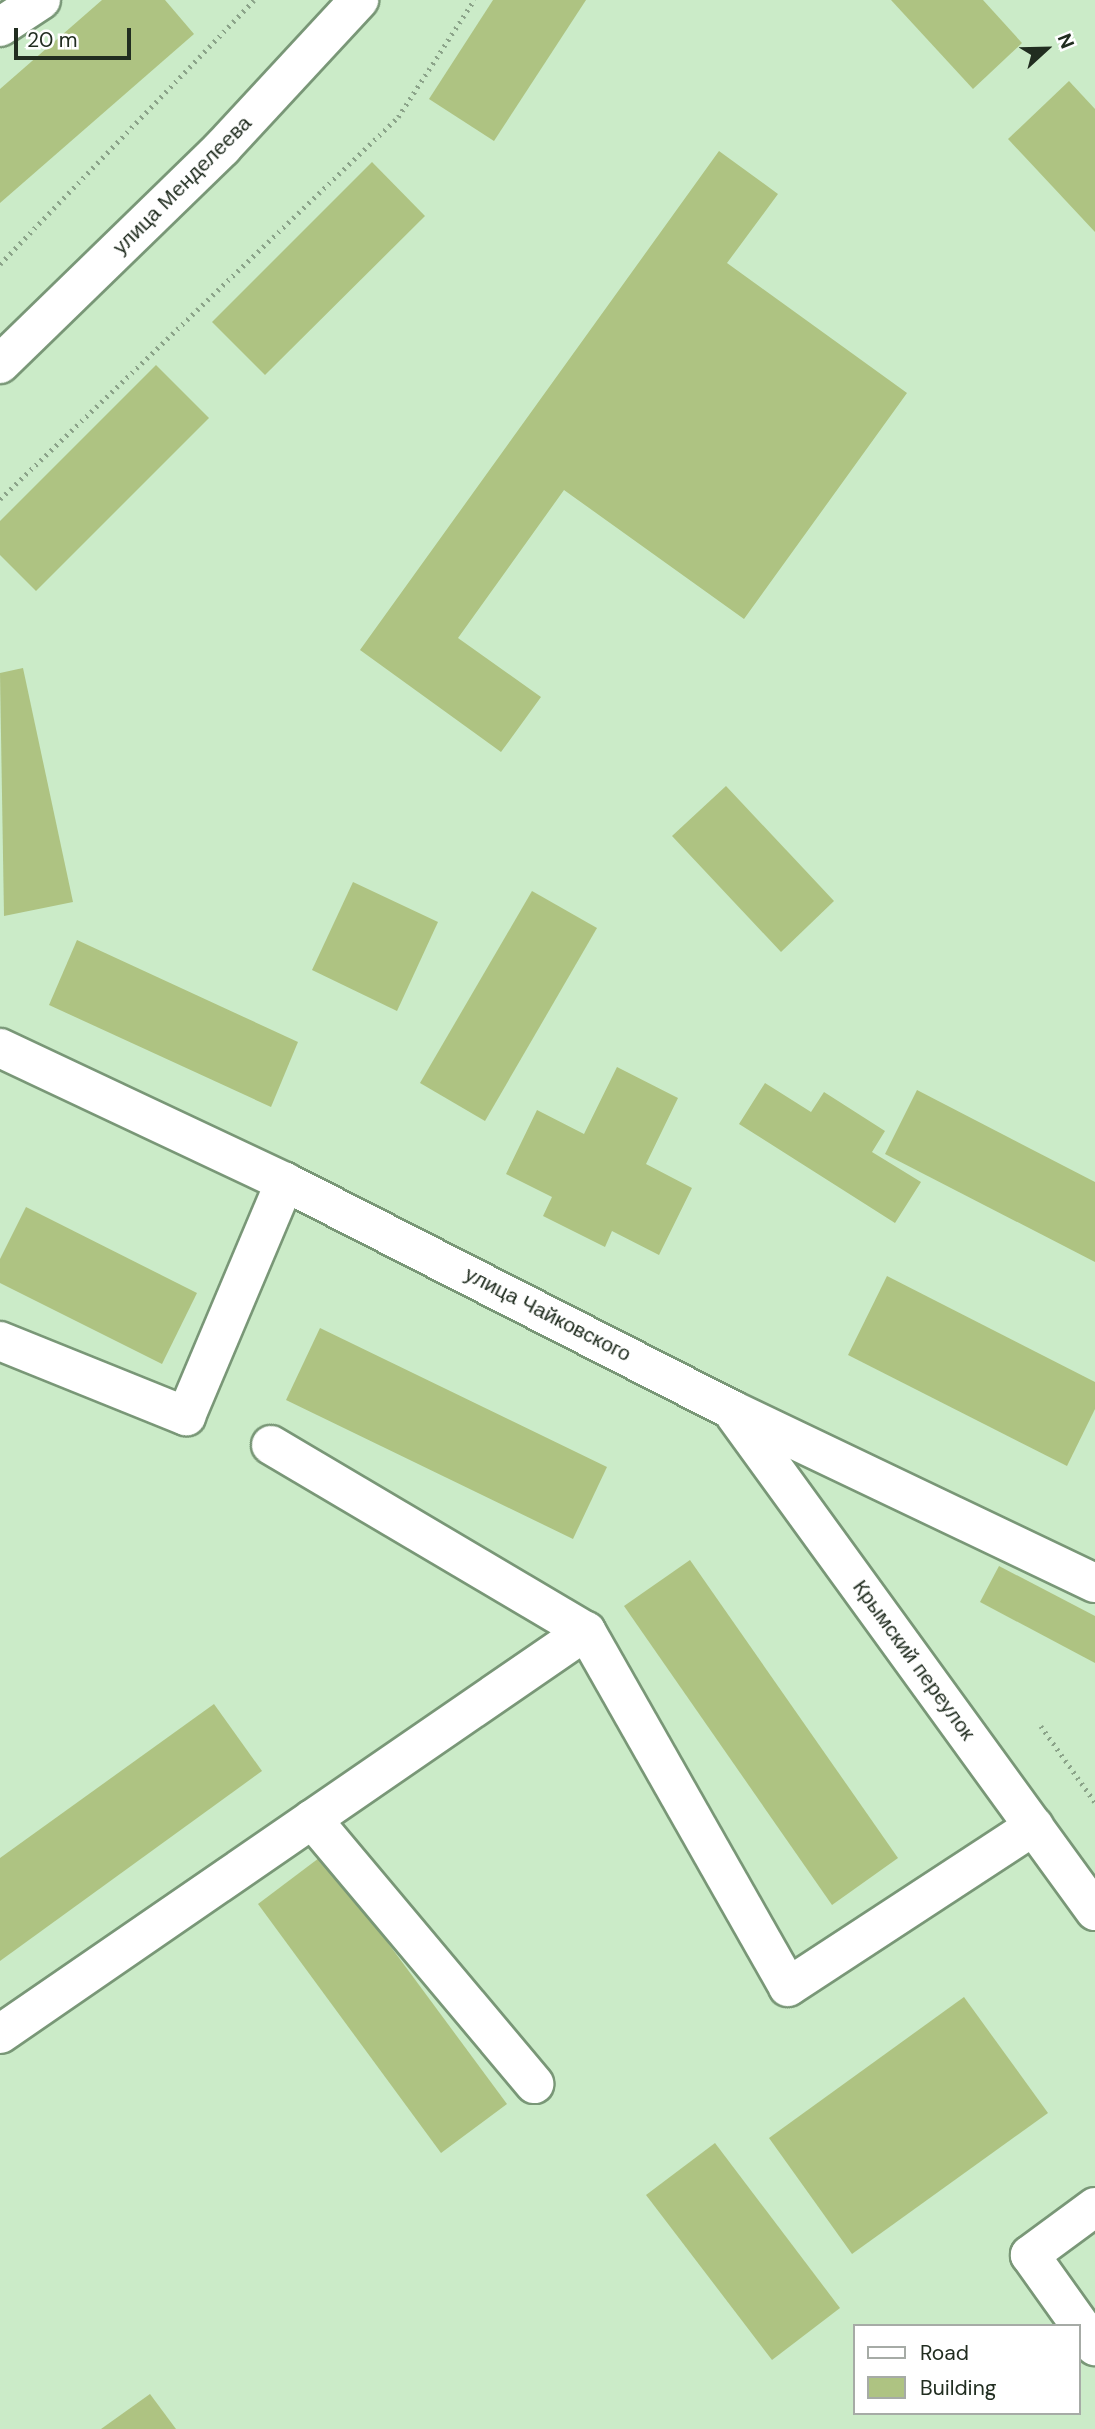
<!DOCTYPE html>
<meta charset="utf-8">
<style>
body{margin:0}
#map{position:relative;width:1095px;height:2429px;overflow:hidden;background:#cbebc8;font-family:"DM Sans",sans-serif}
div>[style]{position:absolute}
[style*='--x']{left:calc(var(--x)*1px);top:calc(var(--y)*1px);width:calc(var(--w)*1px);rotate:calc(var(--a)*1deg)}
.building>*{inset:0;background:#aec382}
.path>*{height:4.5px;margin-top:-2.25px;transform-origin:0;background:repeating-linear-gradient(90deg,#8ba389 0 2px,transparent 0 7px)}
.roads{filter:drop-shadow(2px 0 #799777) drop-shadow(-2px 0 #799777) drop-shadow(0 2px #799777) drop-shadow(0 -2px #799777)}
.minor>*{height:38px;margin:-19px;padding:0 19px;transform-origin:19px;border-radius:19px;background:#fff}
.major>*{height:38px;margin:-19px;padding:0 19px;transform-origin:19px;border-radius:19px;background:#fff}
span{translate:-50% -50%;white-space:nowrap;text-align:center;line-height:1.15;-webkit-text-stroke:7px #fff;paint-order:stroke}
.street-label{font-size:21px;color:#212d20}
.legend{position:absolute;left:853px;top:2324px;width:228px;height:91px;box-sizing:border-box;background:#fff;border:2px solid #a6aba6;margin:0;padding:9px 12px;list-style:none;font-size:21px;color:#212d20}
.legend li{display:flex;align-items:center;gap:14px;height:35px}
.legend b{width:35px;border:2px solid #a6aba6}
.north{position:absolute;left:1011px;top:14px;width:70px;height:70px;-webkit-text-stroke:5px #fff;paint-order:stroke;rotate:68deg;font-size:19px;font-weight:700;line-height:28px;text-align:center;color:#212d20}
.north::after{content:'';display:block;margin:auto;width:24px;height:32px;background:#212d20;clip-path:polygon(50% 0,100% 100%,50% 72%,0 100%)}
.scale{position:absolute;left:14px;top:28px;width:117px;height:32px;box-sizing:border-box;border:4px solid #212d20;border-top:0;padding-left:9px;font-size:21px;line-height:24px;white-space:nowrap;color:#212d20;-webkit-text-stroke:5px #fff;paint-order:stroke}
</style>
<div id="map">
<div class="building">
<div style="clip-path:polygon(102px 0,165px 0,194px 34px,0 203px,0 89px)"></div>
<div style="clip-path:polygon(493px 0,586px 0,494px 141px,429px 99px)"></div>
<div style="clip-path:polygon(891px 0,983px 0,1022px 43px,973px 89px)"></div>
<div style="clip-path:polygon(1069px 81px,1095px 109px,1095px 232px,1008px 139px)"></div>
<div style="clip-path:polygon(719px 151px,778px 194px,727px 263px,907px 393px,744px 619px,564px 490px,458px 638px,541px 697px,501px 752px,360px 650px)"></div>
<div style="clip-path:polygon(372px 162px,425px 216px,265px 375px,212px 322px)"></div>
<div style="clip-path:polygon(156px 365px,209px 418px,36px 591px,0 555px,0 521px)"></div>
<div style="clip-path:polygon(23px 668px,73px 902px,4px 916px,0 673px)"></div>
<div style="clip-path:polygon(726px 786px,834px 901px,781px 952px,672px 836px)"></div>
<div style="clip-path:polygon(353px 882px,438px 922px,397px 1011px,312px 970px)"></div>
<div style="clip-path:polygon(532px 891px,597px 928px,485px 1121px,420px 1083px)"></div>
<div style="clip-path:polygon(77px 940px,298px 1042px,271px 1107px,49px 1005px)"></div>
<div style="clip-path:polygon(617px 1067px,678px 1098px,646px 1164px,692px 1188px,659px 1255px,612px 1231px,605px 1247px,543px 1216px,552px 1197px,506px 1174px,537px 1110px,584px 1134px)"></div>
<div style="clip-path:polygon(765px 1083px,811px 1112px,824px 1092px,885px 1131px,872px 1152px,921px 1182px,895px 1223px,739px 1124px)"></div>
<div style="clip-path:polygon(917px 1090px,1095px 1182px,1095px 1262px,885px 1154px)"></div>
<div style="clip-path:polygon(26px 1207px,197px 1293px,162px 1364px,0 1283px,0 1259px)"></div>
<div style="clip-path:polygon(887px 1276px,1095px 1382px,1095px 1409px,1067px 1466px,848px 1355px)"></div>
<div style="clip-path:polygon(320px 1328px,607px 1467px,573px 1539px,286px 1400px)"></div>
<div style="clip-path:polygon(690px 1560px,898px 1858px,832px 1905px,624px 1606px)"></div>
<div style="clip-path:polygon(999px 1566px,1095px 1616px,1095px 1663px,980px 1602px)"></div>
<div style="clip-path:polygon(214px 1704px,262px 1771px,0 1961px,0 1858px)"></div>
<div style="clip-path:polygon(323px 1855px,507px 2104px,441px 2153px,258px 1904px)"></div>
<div style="clip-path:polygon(964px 1997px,1048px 2113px,852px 2254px,769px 2138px)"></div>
<div style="clip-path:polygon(715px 2143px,840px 2308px,772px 2360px,646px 2195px)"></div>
<div style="clip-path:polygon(150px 2394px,176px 2429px,101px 2429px)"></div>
</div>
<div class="path">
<div style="--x:0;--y:264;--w:366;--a:-46.1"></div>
<div style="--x:0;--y:499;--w:552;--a:-43.82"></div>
<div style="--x:398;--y:117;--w:140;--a:-57"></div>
<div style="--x:1041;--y:1726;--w:93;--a:54.6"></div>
</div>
<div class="roads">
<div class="minor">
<div style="--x:0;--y:27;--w:49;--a:-33.4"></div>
<div style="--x:0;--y:1048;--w:315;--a:25.2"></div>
<div style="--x:285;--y:1182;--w:502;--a:27.02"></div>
<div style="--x:732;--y:1410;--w:402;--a:25.5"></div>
<div style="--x:0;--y:1341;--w:201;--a:22"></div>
<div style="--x:186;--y:1416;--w:254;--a:-67.1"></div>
<div style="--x:735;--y:1415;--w:613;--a:54.03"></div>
<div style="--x:271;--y:1445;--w:366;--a:30.6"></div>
<div style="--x:586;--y:1631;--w:409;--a:60.4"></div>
<div style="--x:788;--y:1987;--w:294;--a:-33.2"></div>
<div style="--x:312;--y:1819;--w:346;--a:50"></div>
<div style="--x:0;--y:2034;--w:711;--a:-34.52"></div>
<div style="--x:1095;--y:2207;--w:81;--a:143.6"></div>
<div style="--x:1030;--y:2255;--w:112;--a:54.5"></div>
</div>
<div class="major">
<div style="--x:0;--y:364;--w:310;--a:-44.2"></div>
<div style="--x:222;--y:148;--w:202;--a:-47.2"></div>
</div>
</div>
<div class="street-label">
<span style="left:182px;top:185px;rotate:-45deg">улица Менделеева</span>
<span style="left:548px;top:1314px;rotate:27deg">улица Чайковского</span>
<span style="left:914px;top:1660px;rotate:54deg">Крымский переулок</span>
</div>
<ul class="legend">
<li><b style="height:9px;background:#fff"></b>Road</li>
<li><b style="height:19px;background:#aec382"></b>Building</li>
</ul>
<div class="north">N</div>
<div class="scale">20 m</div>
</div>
